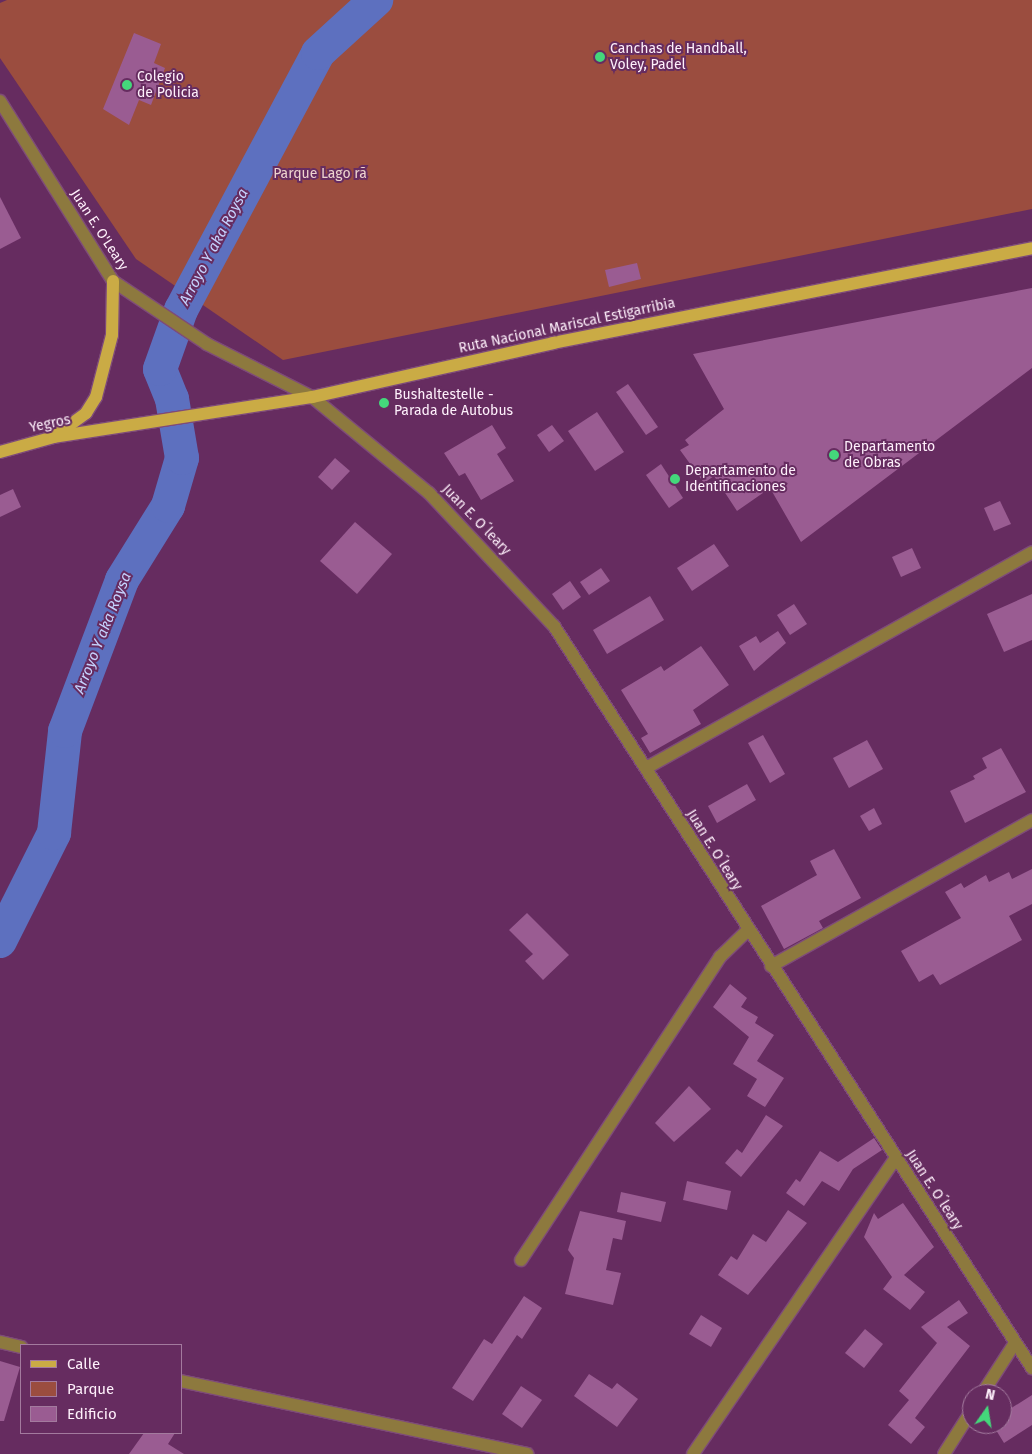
<!DOCTYPE html>
<meta charset="utf-8">
<style>
body{margin:0}
#map{position:relative;width:1032px;height:1454px;overflow:hidden;background:#662c60;font-family:"Fira Sans",sans-serif}
div>[style]{position:absolute}
[style*='--x']{left:calc(var(--x)*1px);top:calc(var(--y)*1px);width:calc(var(--w)*1px);rotate:calc(var(--a)*1deg)}
.green>*{inset:0;background:#9b4d3f}
.river>*{height:34px;margin:-17px;padding:0 17px;transform-origin:17px;border-radius:17px;background:#5d70bf}
.building>*{inset:0;background:#9a5c92}
.roads{filter:drop-shadow(1px 0 #7e4b79) drop-shadow(-1px 0 #7e4b79) drop-shadow(0 1px #7e4b79) drop-shadow(0 -1px #7e4b79)}
.minor>*{height:12px;margin:-6px;padding:0 6px;transform-origin:6px;border-radius:6px;background:#8d793e}
.tertiary>*{height:12px;margin:-6px;padding:0 6px;transform-origin:6px;border-radius:6px;background:#8d793e}
.primary>*{height:12px;margin:-6px;padding:0 6px;transform-origin:6px;border-radius:6px;background:#caab45}
.dots>*{width:14px;height:14px;translate:-50% -50%;box-sizing:border-box;border:2px solid #662c60;border-radius:50%}
span{translate:-50% -50%;white-space:nowrap;text-align:center;line-height:1.15;-webkit-text-stroke:4px #662c60;paint-order:stroke}
.poi-label{font-size:14px;color:#fef0fb}
.left{translate:0 -50%;text-align:left}
.park-label{font-size:14px;color:#eed4ce}
.street-label{font-size:14px;color:#fef0fb}
.water-label{font-size:15px;color:#c5d3fe;font-style:italic}
.legend{position:absolute;left:20px;top:1344px;width:162px;height:90px;box-sizing:border-box;background:#662c60;border:1px solid #a37a9e;margin:0;padding:6px 9px;list-style:none;font-size:15px;color:#fef0fb}
.legend li{display:flex;align-items:center;gap:10px;height:25px}
.legend b{width:25px;border:1px solid #a37a9e}
.north{position:absolute;left:962px;top:1384px;width:50px;height:50px;box-sizing:border-box;background:#662c60;border:1px solid #a37a9e;border-radius:50%;rotate:13deg;font-size:14px;font-weight:700;line-height:20px;text-align:center;color:#fef0fb}
.north::after{content:'';display:block;margin:auto;width:18px;height:22px;background:#44d77b;clip-path:polygon(50% 0,100% 100%,50% 72%,0 100%)}
</style>
<div id="map">
<div class="green">
<div style="clip-path:polygon(7px 0,1032px 0,1032px 209px,283px 360px,136px 259px,0 58px,0 3px)"></div>
</div>
<div class="river">
<div style="--x:0;--y:941;--w:121;--a:-63.4"></div>
<div style="--x:54;--y:833;--w:103;--a:-83.8"></div>
<div style="--x:65;--y:731;--w:161;--a:-69.3"></div>
<div style="--x:122;--y:580;--w:87;--a:-58.1"></div>
<div style="--x:168;--y:506;--w:50;--a:-73.7"></div>
<div style="--x:182;--y:458;--w:60;--a:-99.6"></div>
<div style="--x:172;--y:399;--w:32;--a:-112"></div>
<div style="--x:160;--y:369;--w:63;--a:-70.4"></div>
<div style="--x:181;--y:310;--w:291;--a:-61.9"></div>
<div style="--x:318;--y:53;--w:79;--a:-42.4"></div>
</div>
<div class="building">
<div style="clip-path:polygon(134px 33px,161px 44px,154px 63px,165px 68px,151px 105px,139px 100px,129px 125px,103px 109px)"></div>
<div style="clip-path:polygon(0 197px,21px 238px,0 249px)"></div>
<div style="clip-path:polygon(637px 263px,641px 279px,609px 287px,605px 270px)"></div>
<div style="clip-path:polygon(1032px 288px,1032px 368px,801px 542px,770px 488px,737px 511px,714px 476px,704px 483px,680px 450px,689px 445px,685px 440px,724px 409px,693px 354px)"></div>
<div style="clip-path:polygon(628px 384px,658px 427px,646px 435px,616px 392px)"></div>
<div style="clip-path:polygon(597px 412px,624px 452px,595px 471px,568px 431px)"></div>
<div style="clip-path:polygon(492px 425px,506px 448px,497px 454px,514px 481px,481px 500px,465px 473px,459px 476px,444px 453px)"></div>
<div style="clip-path:polygon(552px 425px,564px 441px,549px 452px,537px 435px)"></div>
<div style="clip-path:polygon(335px 458px,350px 471px,332px 490px,318px 477px)"></div>
<div style="clip-path:polygon(661px 464px,683px 498px,669px 508px,646px 475px)"></div>
<div style="clip-path:polygon(13px 489px,21px 507px,0 517px,0 495px)"></div>
<div style="clip-path:polygon(1000px 501px,1011px 524px,994px 531px,984px 508px)"></div>
<div style="clip-path:polygon(355px 522px,392px 554px,357px 594px,320px 561px)"></div>
<div style="clip-path:polygon(714px 544px,729px 566px,692px 591px,677px 568px)"></div>
<div style="clip-path:polygon(912px 548px,921px 568px,901px 577px,892px 557px)"></div>
<div style="clip-path:polygon(601px 568px,610px 581px,589px 595px,580px 582px)"></div>
<div style="clip-path:polygon(570px 581px,581px 597px,563px 610px,552px 594px)"></div>
<div style="clip-path:polygon(1032px 594px,1032px 640px,1004px 652px,987px 614px)"></div>
<div style="clip-path:polygon(650px 596px,664px 620px,607px 654px,593px 630px)"></div>
<div style="clip-path:polygon(794px 604px,807px 624px,790px 635px,777px 615px)"></div>
<div style="clip-path:polygon(778px 631px,786px 643px,754px 671px,739px 646px,756px 636px,760px 643px)"></div>
<div style="clip-path:polygon(701px 646px,729px 685px,693px 710px,701px 724px,650px 753px,641px 738px,648px 734px,621px 690px,661px 666px,664px 671px)"></div>
<div style="clip-path:polygon(763px 735px,785px 774px,770px 783px,748px 743px)"></div>
<div style="clip-path:polygon(867px 740px,883px 769px,849px 788px,833px 758px)"></div>
<div style="clip-path:polygon(1001px 748px,1026px 792px,965px 823px,950px 791px,975px 779px,973px 776px,987px 768px,982px 758px)"></div>
<div style="clip-path:polygon(747px 784px,756px 800px,717px 823px,708px 806px)"></div>
<div style="clip-path:polygon(874px 808px,882px 824px,869px 831px,860px 816px)"></div>
<div style="clip-path:polygon(834px 849px,861px 898px,819px 921px,823px 928px,784px 949px,761px 906px,817px 875px,810px 861px)"></div>
<div style="clip-path:polygon(1032px 869px,1032px 904px,1009px 916px,1022px 940px,940px 985px,933px 974px,919px 982px,901px 951px,961px 918px,945px 892px,961px 883px,964px 888px,986px 875px,989px 882px,1009px 872px,1012px 879px)"></div>
<div style="clip-path:polygon(527px 913px,569px 955px,543px 980px,525px 961px,533px 954px,509px 930px)"></div>
<div style="clip-path:polygon(730px 984px,747px 998px,741px 1007px,758px 1017px,755px 1023px,774px 1035px,757px 1061px,784px 1078px,765px 1107px,747px 1096px,757px 1079px,733px 1064px,749px 1037px,713px 1007px)"></div>
<div style="clip-path:polygon(689px 1086px,711px 1109px,674px 1142px,655px 1123px)"></div>
<div style="clip-path:polygon(766px 1115px,783px 1126px,741px 1177px,725px 1163px,737px 1149px,742px 1153px)"></div>
<div style="clip-path:polygon(874px 1138px,882px 1150px,853px 1169px,839px 1191px,822px 1181px,804px 1206px,786px 1193px,796px 1179px,800px 1182px,820px 1151px,838px 1162px)"></div>
<div style="clip-path:polygon(687px 1181px,731px 1191px,727px 1210px,683px 1200px)"></div>
<div style="clip-path:polygon(621px 1192px,666px 1202px,661px 1222px,617px 1212px)"></div>
<div style="clip-path:polygon(903px 1203px,934px 1247px,904px 1275px,925px 1292px,910px 1310px,883px 1289px,892px 1277px,864px 1237px,874px 1213px,878px 1219px)"></div>
<div style="clip-path:polygon(788px 1210px,807px 1223px,748px 1295px,718px 1275px,731px 1256px,737px 1260px,753px 1234px,766px 1242px)"></div>
<div style="clip-path:polygon(580px 1211px,626px 1221px,622px 1240px,613px 1238px,606px 1270px,621px 1273px,613px 1305px,565px 1294px,574px 1258px,568px 1250px)"></div>
<div style="clip-path:polygon(524px 1296px,542px 1308px,522px 1339px,517px 1335px,473px 1401px,452px 1388px,484px 1339px,492px 1344px)"></div>
<div style="clip-path:polygon(959px 1300px,968px 1313px,947px 1327px,970px 1346px,915px 1418px,925px 1427px,911px 1444px,888px 1425px,909px 1400px,899px 1391px,937px 1343px,921px 1327px)"></div>
<div style="clip-path:polygon(701px 1315px,722px 1328px,711px 1347px,689px 1334px)"></div>
<div style="clip-path:polygon(865px 1329px,883px 1344px,864px 1368px,845px 1353px)"></div>
<div style="clip-path:polygon(0 1361px,20px 1367px,4px 1421px,0 1421px)"></div>
<div style="clip-path:polygon(589px 1374px,612px 1389px,617px 1383px,638px 1399px,617px 1427px,574px 1396px)"></div>
<div style="clip-path:polygon(521px 1386px,542px 1400px,522px 1428px,502px 1414px)"></div>
<div style="clip-path:polygon(1032px 1395px,1032px 1425px,1004px 1443px,996px 1430px,1002px 1427px,1002px 1414px)"></div>
<div style="clip-path:polygon(144px 1433px,175px 1433px,168px 1444px,184px 1454px,129px 1454px)"></div>
</div>
<div class="roads">
<div class="minor">
<div style="--x:646;--y:768;--w:442;--a:-29.2"></div>
<div style="--x:771;--y:966;--w:299;--a:-29.2"></div>
<div style="--x:521;--y:1260;--w:363;--a:-56.7"></div>
<div style="--x:720;--y:957;--w:37;--a:-44"></div>
<div style="--x:0;--y:1342;--w:22;--a:13"></div>
<div style="--x:181;--y:1381;--w:354;--a:11.9"></div>
<div style="--x:982;--y:1394;--w:61;--a:-57.1"></div>
<div style="--x:693;--y:1454;--w:359;--a:-55.6"></div>
<div style="--x:944;--y:1454;--w:52;--a:-57.5"></div>
</div>
<div class="tertiary">
<div style="--x:0;--y:101;--w:213;--a:57.9"></div>
<div style="--x:113;--y:281;--w:113;--a:33.8"></div>
<div style="--x:207;--y:344;--w:118;--a:26.8"></div>
<div style="--x:312;--y:397;--w:151;--a:39.4"></div>
<div style="--x:429;--y:493;--w:183;--a:46.8"></div>
<div style="--x:554;--y:626;--w:883;--a:57.21"></div>
</div>
<div class="primary">
<div style="--x:56;--y:435;--w:37;--a:-36"></div>
<div style="--x:86;--y:413;--w:19;--a:-58"></div>
<div style="--x:96;--y:397;--w:64;--a:-75.5"></div>
<div style="--x:112;--y:335;--w:54;--a:-88.9"></div>
<div style="--x:0;--y:452;--w:56;--a:-15.5"></div>
<div style="--x:54;--y:437;--w:261;--a:-8.8"></div>
<div style="--x:312;--y:397;--w:247;--a:-12.6"></div>
<div style="--x:553;--y:343;--w:488;--a:-11.2"></div>
</div>
</div>
<div class="dots">
<div style="left:600px;top:57px;background:#44d77b"></div>
<div style="left:127px;top:85px;background:#44d77b"></div>
<div style="left:384px;top:403px;background:#44d77b"></div>
<div style="left:834px;top:455px;background:#44d77b"></div>
<div style="left:675px;top:479px;background:#44d77b"></div>
</div>
<div class="poi-label">
<span class="left" style="left:610px;top:57px">Canchas de Handball,<br>Voley, Padel</span>
<span class="left" style="left:137px;top:85px">Colegio<br>de Policia</span>
<span class="left" style="left:394px;top:403px">Bushaltestelle -<br>Parada de Autobus</span>
<span class="left" style="left:844px;top:455px">Departamento<br>de Obras</span>
<span class="left" style="left:685px;top:479px">Departamento de<br>Identificaciones</span>
</div>
<div class="park-label">
<span style="left:320px;top:174px">Parque Lago rã</span>
</div>
<div class="street-label">
<span style="left:99px;top:230px;rotate:57deg">Juan E. O'Leary</span>
<span style="left:567px;top:326px;rotate:-12deg">Ruta Nacional Mariscal Estigarribia</span>
<span style="left:50px;top:424px;rotate:-12deg">Yegros</span>
<span style="left:476px;top:520px;rotate:46deg">Juan E. O´leary</span>
<span style="left:714px;top:850px;rotate:58deg">Juan E. O´leary</span>
<span style="left:934px;top:1190px;rotate:57deg">Juan E. O´leary</span>
</div>
<div class="water-label">
<span style="left:214px;top:247px;rotate:-62deg">Arroyo Y aka Roysa</span>
<span style="left:103px;top:633px;rotate:-68deg">Arroyo Y aka Roysa</span>
</div>
<ul class="legend">
<li><b style="height:6px;background:#caab45"></b>Calle</li>
<li><b style="height:14px;background:#9b4d3f"></b>Parque</li>
<li><b style="height:14px;background:#9a5c92"></b>Edificio</li>
</ul>
<div class="north">N</div>
</div>
